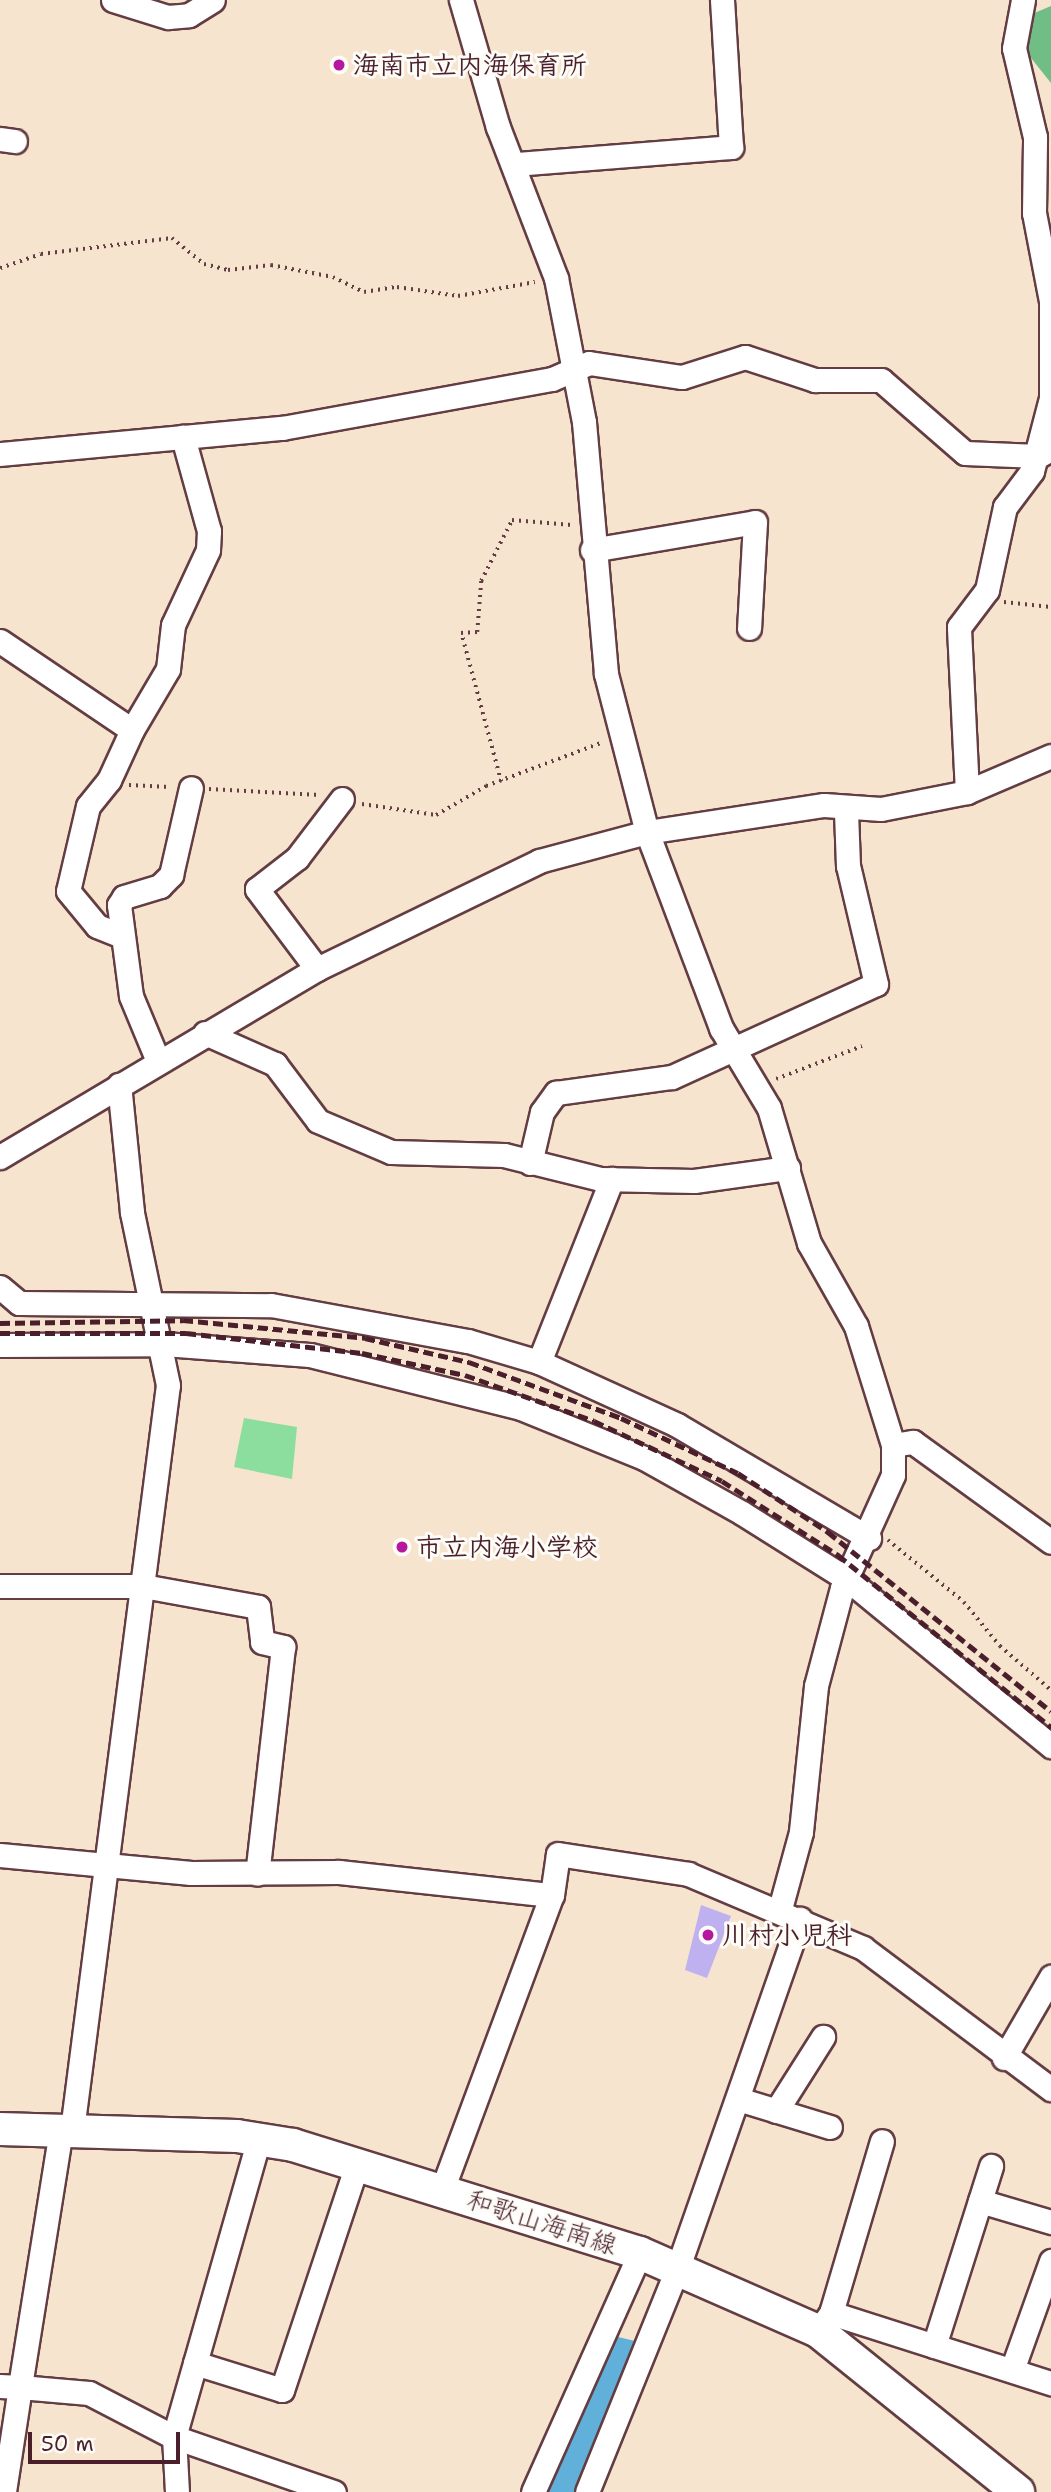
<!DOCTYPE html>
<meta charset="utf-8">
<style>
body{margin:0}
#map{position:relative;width:1051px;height:2492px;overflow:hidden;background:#f6e4ce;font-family:"Shantell Sans","Klee One",sans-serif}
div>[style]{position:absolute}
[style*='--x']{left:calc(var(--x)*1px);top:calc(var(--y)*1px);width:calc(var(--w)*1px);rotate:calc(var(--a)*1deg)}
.green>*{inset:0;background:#8cde9f}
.forest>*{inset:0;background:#71bd86}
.water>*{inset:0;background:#60b0da}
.building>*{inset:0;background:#bfb1f0}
.path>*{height:3.5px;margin-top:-1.75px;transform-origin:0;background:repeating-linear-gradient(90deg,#643d43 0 2px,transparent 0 7px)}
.roads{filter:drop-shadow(2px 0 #643d43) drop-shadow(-2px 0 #643d43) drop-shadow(0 2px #643d43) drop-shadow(0 -2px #643d43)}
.street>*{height:23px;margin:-11.5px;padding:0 11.5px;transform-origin:11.5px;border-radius:11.5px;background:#fff}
.secondary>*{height:32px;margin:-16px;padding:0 16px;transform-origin:16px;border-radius:16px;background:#fff}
.rail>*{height:5px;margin-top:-2.5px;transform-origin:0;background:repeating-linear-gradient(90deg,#4a1f2b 0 10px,transparent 0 15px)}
.dots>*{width:19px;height:19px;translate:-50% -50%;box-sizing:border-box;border:4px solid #fdfcf7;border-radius:50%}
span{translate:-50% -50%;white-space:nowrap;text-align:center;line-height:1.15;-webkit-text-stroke:6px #fdfcf7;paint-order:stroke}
.poi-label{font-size:26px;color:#4a1f2b;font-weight:700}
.left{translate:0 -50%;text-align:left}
.street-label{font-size:26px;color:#4a1f2b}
.scale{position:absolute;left:28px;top:2432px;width:152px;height:32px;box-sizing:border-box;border:4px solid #4a1f2b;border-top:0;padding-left:9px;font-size:21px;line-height:24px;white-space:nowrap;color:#4a1f2b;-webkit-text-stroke:5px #fdfcf7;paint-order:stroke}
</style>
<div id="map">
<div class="green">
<div style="clip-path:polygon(244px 1418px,297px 1427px,292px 1479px,234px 1467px)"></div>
</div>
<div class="forest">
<div style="clip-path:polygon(1051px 6px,1051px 83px,1023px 48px,1032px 14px)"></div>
</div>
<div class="water">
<div style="clip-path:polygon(614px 2336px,635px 2341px,576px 2492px,543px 2492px)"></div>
</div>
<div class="building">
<div style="clip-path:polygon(701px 1905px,731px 1916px,707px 1978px,685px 1970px)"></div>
</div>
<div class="path">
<div style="--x:0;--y:268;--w:43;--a:-18.9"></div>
<div style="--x:41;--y:254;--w:132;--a:-7"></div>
<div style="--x:172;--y:238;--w:41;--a:39.1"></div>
<div style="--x:204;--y:264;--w:25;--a:14"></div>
<div style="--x:228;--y:270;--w:43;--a:-6.6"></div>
<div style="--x:271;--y:265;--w:63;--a:11"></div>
<div style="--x:333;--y:277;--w:34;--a:26"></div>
<div style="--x:364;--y:292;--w:33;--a:-9"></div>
<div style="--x:397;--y:287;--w:62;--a:8.4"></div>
<div style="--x:458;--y:296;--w:78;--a:-10.3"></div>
<div style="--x:1004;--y:602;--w:47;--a:6.1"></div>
<div style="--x:501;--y:782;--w:154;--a:-105"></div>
<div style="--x:461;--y:633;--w:16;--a:-4"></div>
<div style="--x:477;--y:632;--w:51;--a:-85.5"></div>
<div style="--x:481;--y:581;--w:68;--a:-63.1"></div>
<div style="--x:512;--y:520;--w:60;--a:4.8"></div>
<div style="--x:129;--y:785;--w:41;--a:2.8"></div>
<div style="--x:209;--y:789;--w:111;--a:3.1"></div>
<div style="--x:362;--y:804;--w:75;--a:8.5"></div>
<div style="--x:436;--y:815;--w:58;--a:-30.1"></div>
<div style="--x:486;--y:786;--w:125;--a:-20.6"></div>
<div style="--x:776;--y:1079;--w:92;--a:-21"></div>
<div style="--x:888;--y:1540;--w:98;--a:39.2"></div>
<div style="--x:964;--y:1602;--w:57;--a:50.7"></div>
<div style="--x:1000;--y:1646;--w:67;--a:40.8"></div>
</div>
<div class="roads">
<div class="street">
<div style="--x:113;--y:0;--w:58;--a:17.2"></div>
<div style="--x:168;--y:17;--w:21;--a:-5"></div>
<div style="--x:189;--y:15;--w:28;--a:-32"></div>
<div style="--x:461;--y:0;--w:132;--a:73.8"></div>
<div style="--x:498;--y:127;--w:162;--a:69"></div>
<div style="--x:556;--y:278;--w:147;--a:79"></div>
<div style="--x:584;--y:422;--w:253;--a:85"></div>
<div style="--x:606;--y:674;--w:163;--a:75.5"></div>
<div style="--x:647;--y:832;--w:210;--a:69.3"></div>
<div style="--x:721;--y:1028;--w:93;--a:59"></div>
<div style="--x:769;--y:1108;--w:141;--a:73.5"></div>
<div style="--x:809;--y:1243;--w:95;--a:60.5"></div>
<div style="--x:856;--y:1326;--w:125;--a:72.7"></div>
<div style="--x:893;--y:1445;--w:30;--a:90"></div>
<div style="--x:893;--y:1475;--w:124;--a:114.3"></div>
<div style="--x:842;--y:1588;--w:101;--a:104.9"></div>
<div style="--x:816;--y:1686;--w:147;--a:95.9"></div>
<div style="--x:801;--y:1832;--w:80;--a:105.3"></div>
<div style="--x:0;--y:139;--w:15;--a:8"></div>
<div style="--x:516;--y:164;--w:216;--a:-4.5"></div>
<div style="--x:731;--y:147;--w:147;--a:-93.5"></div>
<div style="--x:0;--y:454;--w:283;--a:-5.3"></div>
<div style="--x:282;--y:428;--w:274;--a:-10.3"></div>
<div style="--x:552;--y:379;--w:40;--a:-23.4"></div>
<div style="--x:589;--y:363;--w:94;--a:8.6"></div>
<div style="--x:682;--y:377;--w:66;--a:-17.6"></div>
<div style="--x:745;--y:357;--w:74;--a:18.2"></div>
<div style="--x:815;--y:380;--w:66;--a:0"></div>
<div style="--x:881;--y:380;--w:111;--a:41"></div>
<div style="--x:965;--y:453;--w:73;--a:2.4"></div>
<div style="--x:1038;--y:456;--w:15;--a:-28"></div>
<div style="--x:592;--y:550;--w:165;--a:-9.7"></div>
<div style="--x:755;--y:522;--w:106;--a:93.2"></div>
<div style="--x:0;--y:641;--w:159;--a:34"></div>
<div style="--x:132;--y:730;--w:55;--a:114.7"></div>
<div style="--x:109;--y:780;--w:33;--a:129"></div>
<div style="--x:88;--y:806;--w:87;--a:103.2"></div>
<div style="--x:68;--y:891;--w:45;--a:50.4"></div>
<div style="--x:97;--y:926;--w:27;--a:22"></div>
<div style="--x:132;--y:730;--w:71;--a:-59.5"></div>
<div style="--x:168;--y:669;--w:44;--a:-83.5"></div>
<div style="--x:173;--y:625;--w:83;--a:-65"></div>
<div style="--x:208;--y:550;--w:19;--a:-87"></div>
<div style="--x:209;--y:531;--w:98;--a:-105.5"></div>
<div style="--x:967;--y:792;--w:165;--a:-92.8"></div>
<div style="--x:959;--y:627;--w:46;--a:-52.9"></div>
<div style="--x:987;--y:590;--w:85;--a:-77.8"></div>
<div style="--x:1005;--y:507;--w:45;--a:-53.1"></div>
<div style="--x:1032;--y:471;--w:75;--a:-75.4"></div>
<div style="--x:1051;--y:398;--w:97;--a:-90"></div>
<div style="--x:1051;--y:301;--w:90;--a:-100.9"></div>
<div style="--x:1034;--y:213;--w:76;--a:-89.2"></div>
<div style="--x:1035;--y:137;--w:91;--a:-103.3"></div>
<div style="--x:1014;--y:48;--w:49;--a:-79.4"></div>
<div style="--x:317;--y:969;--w:100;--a:-126.9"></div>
<div style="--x:257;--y:889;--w:51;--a:-37.8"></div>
<div style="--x:297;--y:858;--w:74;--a:-52.7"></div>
<div style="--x:205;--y:1033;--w:77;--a:23.9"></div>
<div style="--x:275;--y:1064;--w:71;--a:53"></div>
<div style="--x:318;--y:1121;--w:79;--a:23"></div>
<div style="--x:391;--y:1152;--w:113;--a:1.5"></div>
<div style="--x:504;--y:1155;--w:99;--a:14"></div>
<div style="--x:600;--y:1179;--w:94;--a:1.2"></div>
<div style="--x:694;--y:1181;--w:95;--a:-7.9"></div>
<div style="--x:158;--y:1061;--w:70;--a:-112.6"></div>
<div style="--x:131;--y:996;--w:92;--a:-97.5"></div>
<div style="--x:119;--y:905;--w:9;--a:-58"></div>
<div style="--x:124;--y:897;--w:38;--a:-17"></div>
<div style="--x:160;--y:886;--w:16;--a:-45"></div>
<div style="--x:171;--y:875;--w:89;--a:-77.1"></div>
<div style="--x:0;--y:1157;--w:369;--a:-30.7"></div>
<div style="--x:317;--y:969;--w:247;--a:-25.9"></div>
<div style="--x:539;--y:861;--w:112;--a:-15"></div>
<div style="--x:647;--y:832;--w:179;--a:-8.7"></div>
<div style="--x:824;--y:805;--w:57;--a:4"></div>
<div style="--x:881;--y:809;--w:88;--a:-11.2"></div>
<div style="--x:967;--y:792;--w:91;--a:-23.2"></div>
<div style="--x:530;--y:1163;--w:52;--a:-76.8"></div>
<div style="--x:542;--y:1112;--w:24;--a:-54"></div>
<div style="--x:556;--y:1093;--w:117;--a:-7.9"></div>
<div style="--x:672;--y:1077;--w:224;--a:-24.5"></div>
<div style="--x:876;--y:984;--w:121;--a:-103.3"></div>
<div style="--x:848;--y:866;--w:55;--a:-92.1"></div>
<div style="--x:0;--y:1287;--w:25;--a:40"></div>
<div style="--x:19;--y:1303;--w:252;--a:0.5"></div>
<div style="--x:271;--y:1305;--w:200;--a:10.4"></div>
<div style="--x:468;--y:1341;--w:74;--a:16.5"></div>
<div style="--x:539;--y:1362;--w:152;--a:24.5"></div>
<div style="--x:677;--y:1425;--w:223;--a:30.5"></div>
<div style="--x:0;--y:1345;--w:164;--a:-0.3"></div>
<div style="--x:164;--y:1344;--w:146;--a:4.3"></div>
<div style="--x:310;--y:1355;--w:218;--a:14.1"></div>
<div style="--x:521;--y:1408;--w:133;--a:22.1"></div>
<div style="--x:644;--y:1458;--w:112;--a:29.3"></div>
<div style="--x:742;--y:1513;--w:124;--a:32.2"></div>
<div style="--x:847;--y:1579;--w:264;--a:39.3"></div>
<div style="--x:539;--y:1362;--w:197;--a:-68.3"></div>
<div style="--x:893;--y:1445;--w:20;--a:-9"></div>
<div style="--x:913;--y:1442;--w:170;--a:35.9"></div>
<div style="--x:0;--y:1586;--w:143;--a:0"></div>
<div style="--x:143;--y:1586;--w:117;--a:10.3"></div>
<div style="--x:258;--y:1607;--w:35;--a:83"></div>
<div style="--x:262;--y:1642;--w:22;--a:13"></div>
<div style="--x:283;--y:1647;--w:228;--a:96.5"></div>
<div style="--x:0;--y:1855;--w:192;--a:5.4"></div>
<div style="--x:191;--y:1873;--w:148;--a:-0.4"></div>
<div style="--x:339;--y:1872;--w:214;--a:6.2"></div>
<div style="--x:1004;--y:2058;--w:94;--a:-59.9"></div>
<div style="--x:738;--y:2099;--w:96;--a:16.9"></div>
<div style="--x:776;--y:2111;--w:88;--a:-57.6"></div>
<div style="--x:61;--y:2130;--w:260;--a:99.1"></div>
<div style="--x:20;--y:2387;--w:69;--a:5"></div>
<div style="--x:89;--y:2393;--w:96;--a:27.4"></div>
<div style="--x:174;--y:2437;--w:169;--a:19"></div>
<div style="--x:72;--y:2130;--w:751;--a:-82.66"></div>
<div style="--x:168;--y:1385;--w:177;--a:-101.8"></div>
<div style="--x:132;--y:1212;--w:128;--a:-95.8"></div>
<div style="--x:442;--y:2190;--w:315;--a:-69.6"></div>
<div style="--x:552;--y:1895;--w:41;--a:-81.7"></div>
<div style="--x:558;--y:1854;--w:132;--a:8.7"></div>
<div style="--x:688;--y:1874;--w:190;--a:22.9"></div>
<div style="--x:863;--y:1948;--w:235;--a:36.9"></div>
<div style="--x:980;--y:2201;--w:74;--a:16.5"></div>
<div style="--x:831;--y:2313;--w:179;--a:-73.5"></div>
<div style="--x:818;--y:2331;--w:22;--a:-54"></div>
<div style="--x:831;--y:2313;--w:231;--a:17.7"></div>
<div style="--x:934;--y:2346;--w:189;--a:-72.4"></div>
<div style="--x:195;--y:2363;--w:91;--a:17.2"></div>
<div style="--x:282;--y:2390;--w:238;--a:-71.6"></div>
<div style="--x:1012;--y:2370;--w:116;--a:-70.3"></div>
<div style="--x:0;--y:2386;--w:20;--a:3"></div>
<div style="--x:20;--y:2387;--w:106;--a:98.7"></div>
<div style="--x:177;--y:2492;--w:55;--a:-93.1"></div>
<div style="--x:174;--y:2437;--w:310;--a:-74.1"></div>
<div style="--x:533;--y:2492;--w:262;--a:-65.9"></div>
<div style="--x:587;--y:2492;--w:243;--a:-68"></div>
<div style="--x:678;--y:2267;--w:369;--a:-70.7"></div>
</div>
<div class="secondary">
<div style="--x:0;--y:2129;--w:237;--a:1.7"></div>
<div style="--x:237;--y:2136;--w:57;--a:9.1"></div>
<div style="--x:293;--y:2145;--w:363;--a:17.3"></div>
<div style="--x:640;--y:2253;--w:194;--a:23.7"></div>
<div style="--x:818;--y:2331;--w:257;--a:38.8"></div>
</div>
</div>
<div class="rail">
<div style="--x:0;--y:1323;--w:183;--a:-0.9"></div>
<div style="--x:183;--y:1320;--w:183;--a:5.6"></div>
<div style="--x:365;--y:1338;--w:107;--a:13"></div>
<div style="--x:469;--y:1362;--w:162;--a:20.2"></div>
<div style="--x:621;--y:1418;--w:129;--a:25.2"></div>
<div style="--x:738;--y:1473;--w:108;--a:33.2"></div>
<div style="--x:828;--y:1532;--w:286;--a:38.8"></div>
<div style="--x:0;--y:1333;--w:186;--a:0"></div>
<div style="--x:186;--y:1333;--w:177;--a:6.5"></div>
<div style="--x:362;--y:1353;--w:105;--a:12.1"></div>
<div style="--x:465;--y:1375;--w:137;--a:19.6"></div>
<div style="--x:594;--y:1421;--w:141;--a:25.1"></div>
<div style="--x:722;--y:1481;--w:138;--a:32.5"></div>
<div style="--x:838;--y:1555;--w:274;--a:38.9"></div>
</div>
<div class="dots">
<div style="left:339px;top:65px;background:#b5179e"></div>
<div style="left:402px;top:1547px;background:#b5179e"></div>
<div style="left:708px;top:1935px;background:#b5179e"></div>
</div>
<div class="poi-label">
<span class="left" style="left:353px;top:65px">海南市立内海保育所</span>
<span class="left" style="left:416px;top:1547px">市立内海小学校</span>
<span class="left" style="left:722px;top:1935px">川村小児科</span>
</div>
<div class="street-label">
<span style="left:542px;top:2222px;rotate:18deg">和歌山海南線</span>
</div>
<div class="scale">50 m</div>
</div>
